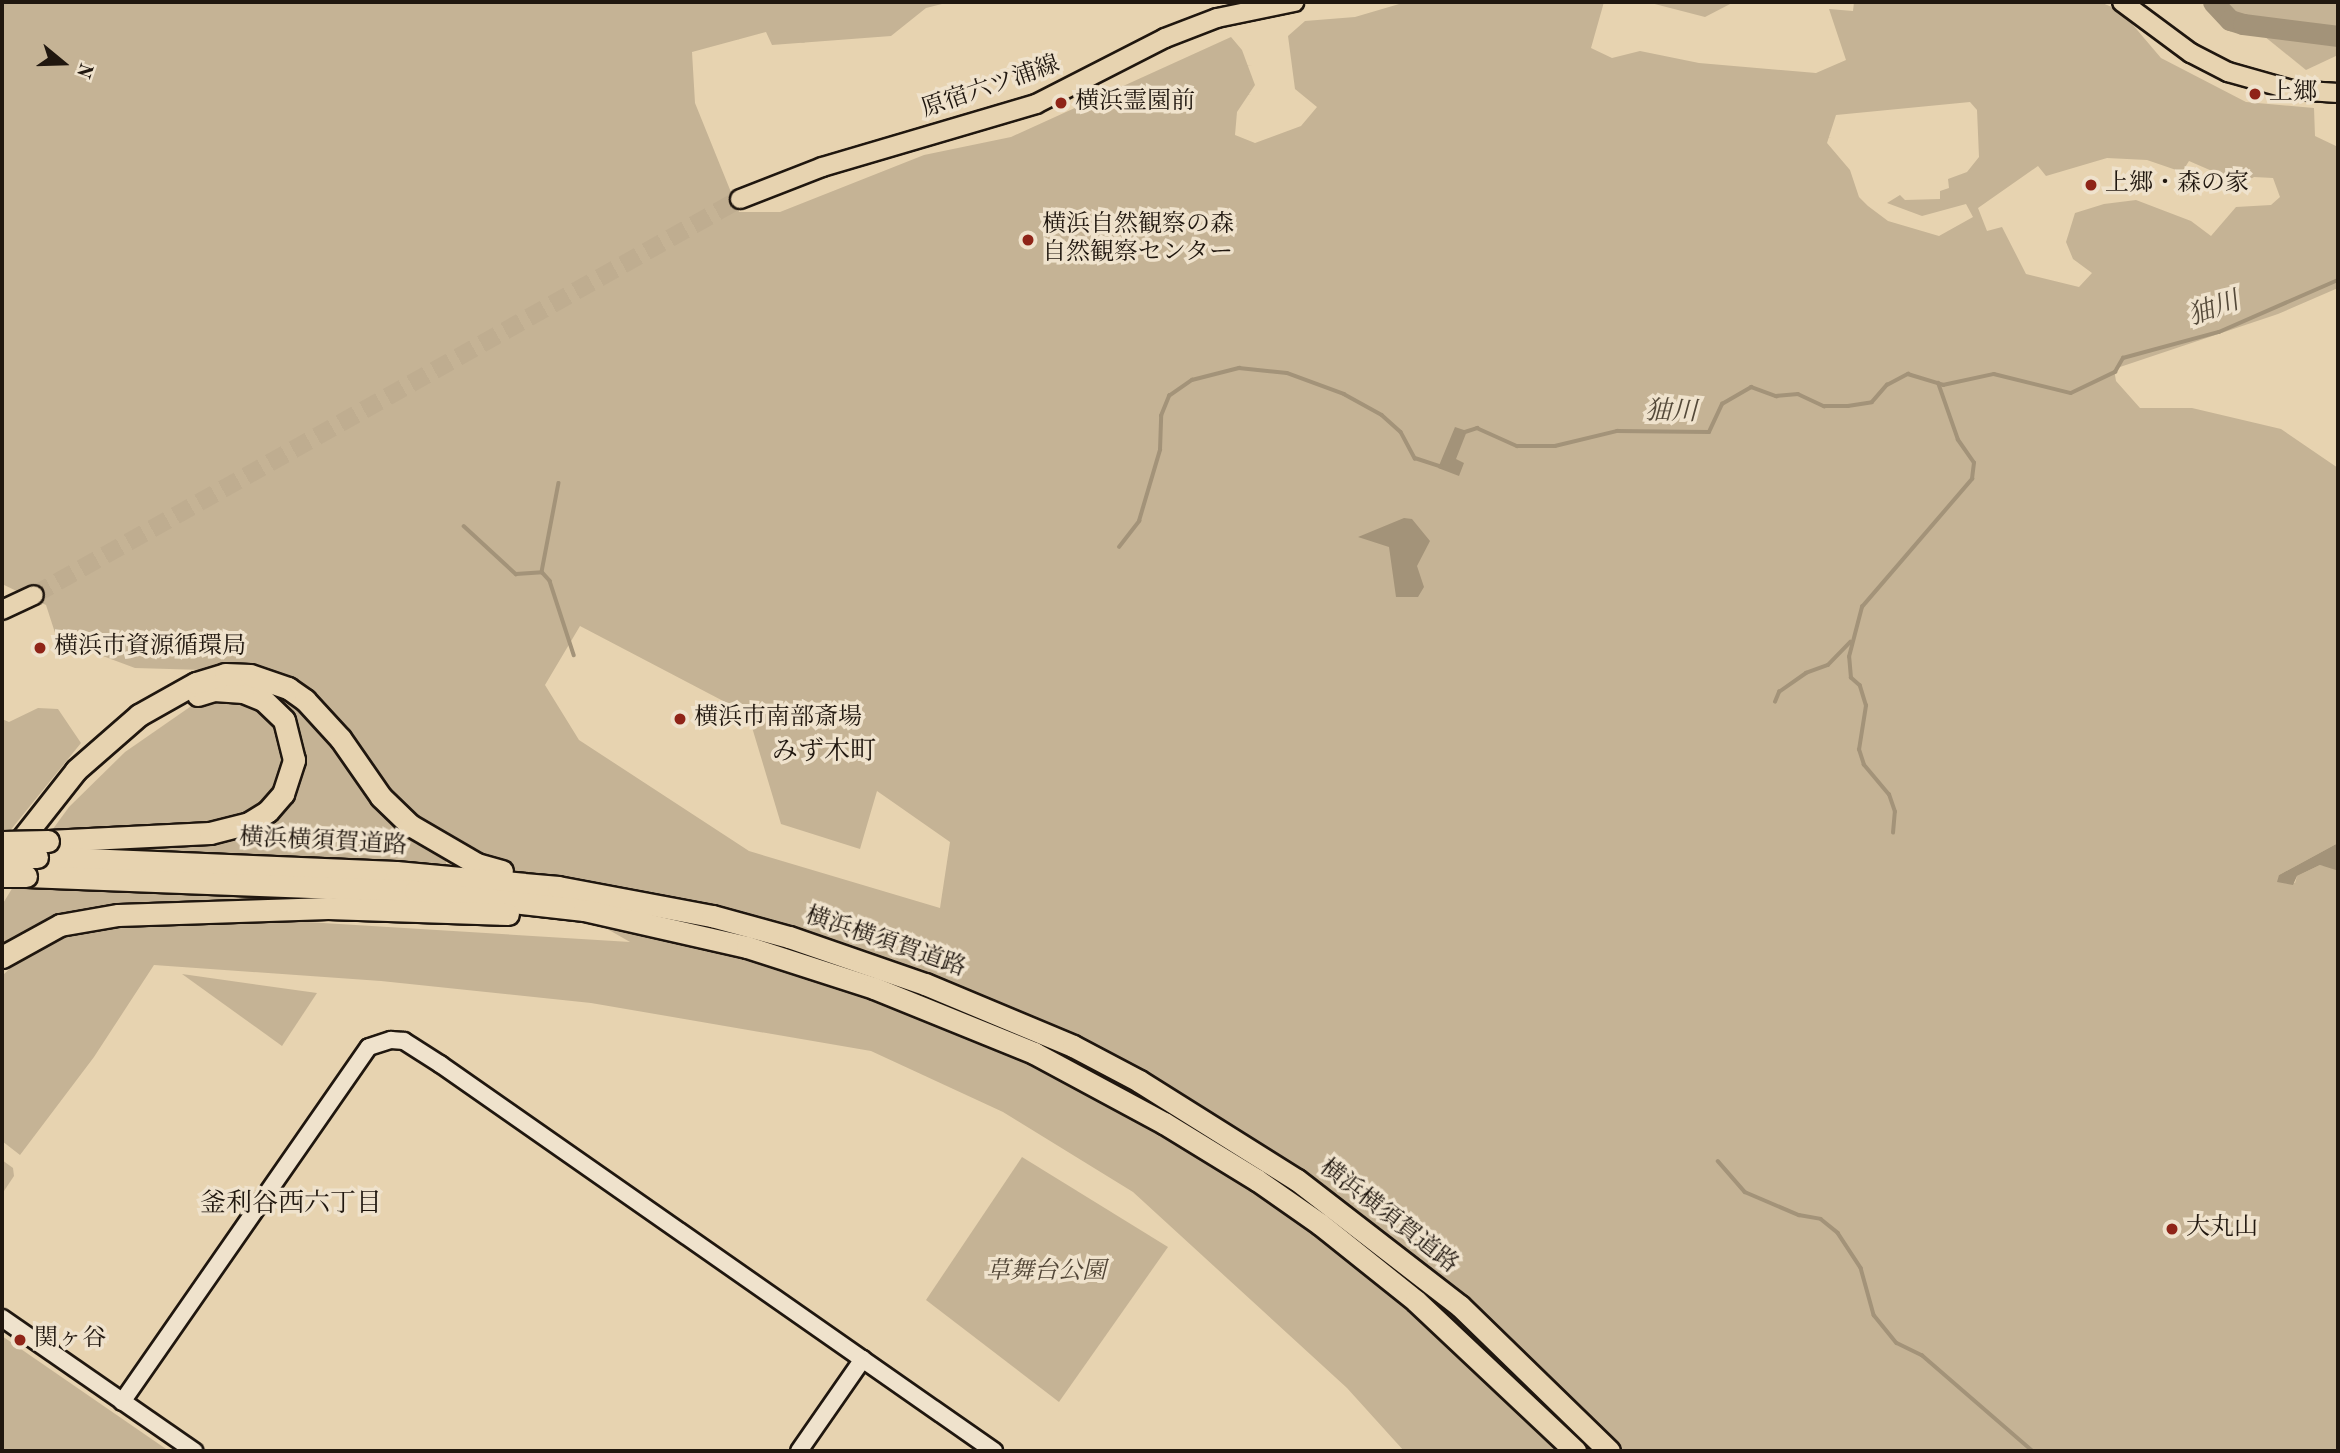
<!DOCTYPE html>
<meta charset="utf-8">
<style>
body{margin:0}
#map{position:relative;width:2340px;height:1453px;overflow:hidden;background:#e7d3b0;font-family:"Old Standard TT","Noto Serif JP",serif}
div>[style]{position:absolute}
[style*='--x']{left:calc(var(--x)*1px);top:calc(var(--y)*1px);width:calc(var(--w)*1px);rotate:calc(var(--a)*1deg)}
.green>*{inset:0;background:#c5b395}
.water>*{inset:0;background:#a39379}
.stream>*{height:3.5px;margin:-1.75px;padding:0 1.75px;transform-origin:1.75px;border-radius:1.75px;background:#a39379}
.river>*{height:21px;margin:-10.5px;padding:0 10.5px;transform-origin:10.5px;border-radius:10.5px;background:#a39379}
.primary-tunnel>*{height:18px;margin-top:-9px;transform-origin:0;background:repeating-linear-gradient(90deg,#bfad90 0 18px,transparent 0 27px)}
.roads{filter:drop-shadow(2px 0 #20170f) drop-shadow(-2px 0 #20170f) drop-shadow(0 2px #20170f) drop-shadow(0 -2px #20170f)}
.secondary>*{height:16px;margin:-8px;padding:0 8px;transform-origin:8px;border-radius:8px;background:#efe2cc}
.primary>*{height:18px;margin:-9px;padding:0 9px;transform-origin:9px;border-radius:9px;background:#e7d3b0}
.highway>*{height:21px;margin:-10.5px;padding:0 10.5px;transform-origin:10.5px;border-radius:10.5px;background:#e7d3b0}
.bridges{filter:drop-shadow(2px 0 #20170f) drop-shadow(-2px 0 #20170f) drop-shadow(0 2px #20170f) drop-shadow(0 -2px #20170f)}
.highway-bridge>*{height:21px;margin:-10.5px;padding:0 10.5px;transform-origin:10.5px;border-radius:10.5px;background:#e7d3b0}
.dots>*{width:19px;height:19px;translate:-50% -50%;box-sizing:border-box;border:4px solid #efe2cc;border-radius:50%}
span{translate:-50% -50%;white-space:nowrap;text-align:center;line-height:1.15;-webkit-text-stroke:7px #efe2cc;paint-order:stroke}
.street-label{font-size:24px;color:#20170f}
.poi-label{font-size:24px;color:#20170f}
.left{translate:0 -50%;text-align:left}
.park-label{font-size:24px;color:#524637;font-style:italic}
.water-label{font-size:26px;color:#544939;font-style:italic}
.neighbourhood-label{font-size:26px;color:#20170f}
.frame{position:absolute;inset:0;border:4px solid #20170f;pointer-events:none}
.north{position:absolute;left:28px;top:28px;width:70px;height:70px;-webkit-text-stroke:5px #efe2cc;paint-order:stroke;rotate:109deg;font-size:19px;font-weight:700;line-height:28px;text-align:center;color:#20170f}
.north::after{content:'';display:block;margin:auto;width:24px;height:32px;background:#20170f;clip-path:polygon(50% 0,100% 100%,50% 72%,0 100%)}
</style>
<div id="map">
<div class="green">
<div style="clip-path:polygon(evenodd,2px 2px,950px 2px,926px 8px,891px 36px,772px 45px,766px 32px,692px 52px,695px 103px,739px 212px,780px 212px,924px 155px,1011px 137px,1231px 37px,1242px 50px,1255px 85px,1237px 112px,1235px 135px,1255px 143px,1301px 126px,1317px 107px,1295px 89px,1288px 36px,1305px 21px,1355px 17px,1406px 2px,1604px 2px,1591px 48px,1612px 58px,1640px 51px,1699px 63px,1816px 73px,1846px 60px,1829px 9px,1853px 11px,1854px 2px,2100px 2px,2121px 11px,2161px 58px,2246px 102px,2314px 108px,2315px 136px,2338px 147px,2338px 288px,2278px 314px,2114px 369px,2116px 381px,2140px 408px,2192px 408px,2281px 429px,2338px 468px,2338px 843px,2279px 875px,2295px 883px,2297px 876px,2320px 865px,2338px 868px,2338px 1451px,1404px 1451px,1347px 1388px,1133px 1192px,1003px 1112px,871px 1051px,591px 1003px,381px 981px,154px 965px,94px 1057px,20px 1155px,2px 1141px,2px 976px,27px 952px,72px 932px,227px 917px,630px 942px,456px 842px,402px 805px,358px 750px,270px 672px,135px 668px,57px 639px,46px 605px,2px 584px,2px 2px,1970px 102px,1977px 110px,1979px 157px,1967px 172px,1948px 179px,1949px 188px,1940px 191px,1940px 199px,1905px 200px,1900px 195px,1887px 203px,1922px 216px,1966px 204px,1973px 217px,1939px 236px,1888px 221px,1868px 206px,1859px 197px,1850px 170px,1827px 143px,1836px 115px,1970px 102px,2px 2px,2107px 158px,2147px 160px,2182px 172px,2189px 161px,2242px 184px,2254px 177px,2273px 178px,2280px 197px,2271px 205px,2236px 207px,2211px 236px,2191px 221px,2136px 200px,2104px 204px,2075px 213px,2066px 242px,2073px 259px,2092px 273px,2079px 287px,2026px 274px,2002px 227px,1987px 231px,1978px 208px,2038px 166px,2046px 176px,2107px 158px,2px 2px,580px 626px,748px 714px,781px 824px,860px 849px,877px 791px,950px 842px,940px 908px,749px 851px,579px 740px,545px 685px,580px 626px)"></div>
<div style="clip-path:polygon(1647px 2px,1734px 2px,1705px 17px)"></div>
<div style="clip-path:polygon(2222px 2px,2338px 2px,2338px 55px,2306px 70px)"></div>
<div style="clip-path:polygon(260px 692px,286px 693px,446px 854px,446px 865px,55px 851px,238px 836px,303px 764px)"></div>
<div style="clip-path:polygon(228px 696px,272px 714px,290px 748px,278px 790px,249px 813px,215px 825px,50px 833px,69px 807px,125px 752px,200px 700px)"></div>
<div style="clip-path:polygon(38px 708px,58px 709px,81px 743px,9px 832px,2px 832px,2px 719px,9px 722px)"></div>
<div style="clip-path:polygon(13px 887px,321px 898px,321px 901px,151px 904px,2px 949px,2px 905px)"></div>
<div style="clip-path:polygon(182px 974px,317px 993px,282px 1046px)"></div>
<div style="clip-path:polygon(1022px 1157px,1168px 1247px,1059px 1402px,926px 1300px)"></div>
<div style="clip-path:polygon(2px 1160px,13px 1168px,14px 1176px,2px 1194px)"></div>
<div style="clip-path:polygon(2px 1336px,169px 1451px,2px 1451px)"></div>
</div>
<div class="water">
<div style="clip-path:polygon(1455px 427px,1467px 431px,1456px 459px,1464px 463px,1459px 476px,1438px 468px)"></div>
<div style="clip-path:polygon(1404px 518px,1412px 519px,1430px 541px,1417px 566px,1424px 587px,1418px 597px,1396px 597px,1389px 547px,1358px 537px)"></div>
<div style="clip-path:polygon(2338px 843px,2336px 870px,2320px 865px,2297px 876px,2293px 885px,2277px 882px,2279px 875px)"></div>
</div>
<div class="stream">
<div style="--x:1465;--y:432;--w:13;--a:-18"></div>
<div style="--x:1477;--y:428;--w:44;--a:24.2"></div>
<div style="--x:1517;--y:446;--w:38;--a:0"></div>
<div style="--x:1555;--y:446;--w:64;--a:-13.6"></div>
<div style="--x:1617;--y:431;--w:92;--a:0.6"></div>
<div style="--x:1709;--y:432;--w:31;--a:-65"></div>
<div style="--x:1722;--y:404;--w:34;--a:-30"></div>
<div style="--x:1751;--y:387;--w:27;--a:20"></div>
<div style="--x:1776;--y:396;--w:22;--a:-5"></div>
<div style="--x:1798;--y:394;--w:29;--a:25"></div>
<div style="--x:1824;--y:406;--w:24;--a:0"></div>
<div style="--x:1848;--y:406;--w:24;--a:-9"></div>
<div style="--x:1872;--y:402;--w:23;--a:-49"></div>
<div style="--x:1887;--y:385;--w:24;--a:-28"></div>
<div style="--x:1908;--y:374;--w:37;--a:17"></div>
<div style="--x:1943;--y:385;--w:52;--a:-12.2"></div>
<div style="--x:1994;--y:374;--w:79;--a:13.9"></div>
<div style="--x:2071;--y:393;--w:49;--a:-25.5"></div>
<div style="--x:2115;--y:372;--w:16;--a:-60"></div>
<div style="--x:2123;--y:358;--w:99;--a:-15.2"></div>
<div style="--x:2219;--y:332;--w:130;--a:-23.6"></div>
<div style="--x:559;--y:483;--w:91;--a:100.8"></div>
<div style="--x:542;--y:572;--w:12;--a:48"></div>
<div style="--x:550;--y:581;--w:78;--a:72"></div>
<div style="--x:464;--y:526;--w:71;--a:42.7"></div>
<div style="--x:516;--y:574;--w:26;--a:-4"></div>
<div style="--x:1119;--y:547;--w:33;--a:-52"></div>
<div style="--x:1139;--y:521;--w:74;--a:-73.5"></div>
<div style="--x:1160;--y:450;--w:34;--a:-88"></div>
<div style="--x:1161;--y:416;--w:22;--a:-68"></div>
<div style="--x:1169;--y:396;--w:28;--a:-35"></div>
<div style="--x:1192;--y:380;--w:49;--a:-14.3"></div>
<div style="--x:1239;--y:368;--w:48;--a:5.9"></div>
<div style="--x:1287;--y:373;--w:61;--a:20.2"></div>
<div style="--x:1344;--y:394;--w:43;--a:28.9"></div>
<div style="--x:1382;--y:415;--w:25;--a:42"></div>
<div style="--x:1401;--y:432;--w:30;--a:62"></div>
<div style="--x:1415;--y:458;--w:28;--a:18"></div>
<div style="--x:1775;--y:702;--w:11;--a:-68"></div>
<div style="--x:1779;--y:692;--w:33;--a:-35"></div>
<div style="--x:1806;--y:673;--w:23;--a:-20"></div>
<div style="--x:1828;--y:665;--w:32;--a:-46"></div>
<div style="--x:1893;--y:833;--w:21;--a:-85"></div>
<div style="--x:1895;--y:812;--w:18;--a:-109"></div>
<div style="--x:1889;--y:795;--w:39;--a:-130"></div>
<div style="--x:1864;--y:765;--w:16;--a:-108"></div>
<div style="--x:1859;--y:750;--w:45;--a:-81"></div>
<div style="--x:1866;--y:706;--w:21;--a:-107"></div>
<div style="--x:1860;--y:686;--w:12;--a:-138"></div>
<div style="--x:1851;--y:678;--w:21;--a:-95"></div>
<div style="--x:1849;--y:657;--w:52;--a:-75.4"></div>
<div style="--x:1862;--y:607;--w:169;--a:-49.3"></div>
<div style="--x:1972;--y:479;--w:16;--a:-83"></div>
<div style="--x:1974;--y:463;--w:28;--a:-125"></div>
<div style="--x:1958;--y:440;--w:60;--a:-109.3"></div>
<div style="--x:1718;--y:1161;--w:41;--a:48.9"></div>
<div style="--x:1745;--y:1192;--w:59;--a:23.1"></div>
<div style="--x:1799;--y:1215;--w:22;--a:10"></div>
<div style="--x:1821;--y:1219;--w:22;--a:39"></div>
<div style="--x:1838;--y:1233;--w:42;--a:56.7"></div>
<div style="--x:1861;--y:1268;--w:49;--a:74.5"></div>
<div style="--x:1874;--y:1315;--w:36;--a:51"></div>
<div style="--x:1897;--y:1343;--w:28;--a:26"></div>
<div style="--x:1922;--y:1355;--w:147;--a:40.9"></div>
</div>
<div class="river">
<div style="--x:2213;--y:2;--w:25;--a:47"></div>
<div style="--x:2230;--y:20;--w:14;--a:17"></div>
<div style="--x:2243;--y:24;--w:96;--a:7.2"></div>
</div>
<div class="primary-tunnel">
<div style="--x:34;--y:595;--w:809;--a:-29.29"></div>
</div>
<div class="roads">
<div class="secondary">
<div style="--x:2;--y:1318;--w:234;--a:34.7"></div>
<div style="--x:122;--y:1402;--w:432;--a:-55.2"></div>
<div style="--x:369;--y:1047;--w:23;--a:-18"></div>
<div style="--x:391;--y:1040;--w:13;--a:4"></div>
<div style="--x:404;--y:1041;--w:43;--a:32.6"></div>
<div style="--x:440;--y:1064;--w:676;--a:34.94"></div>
<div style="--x:799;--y:1451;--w:112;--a:-55.2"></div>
</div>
<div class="primary">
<div style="--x:2122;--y:2;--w:86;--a:36.5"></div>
<div style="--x:2191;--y:53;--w:42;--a:27.2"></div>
<div style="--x:2228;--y:72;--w:66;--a:15.7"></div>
<div style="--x:2292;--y:90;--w:46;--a:3.7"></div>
<div style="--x:740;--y:199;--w:88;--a:-21.3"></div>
<div style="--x:822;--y:167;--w:223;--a:-16.4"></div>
<div style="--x:1036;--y:104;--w:145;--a:-27.1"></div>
<div style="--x:1165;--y:38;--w:56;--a:-21"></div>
<div style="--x:1217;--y:18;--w:79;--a:-11.7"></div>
<div style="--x:2;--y:610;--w:35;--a:-25"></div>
</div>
<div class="highway">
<div style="--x:48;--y:841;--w:162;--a:-2.8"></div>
<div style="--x:210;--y:833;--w:40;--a:-14.4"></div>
<div style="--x:249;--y:823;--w:22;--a:-32"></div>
<div style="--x:268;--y:811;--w:23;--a:-49"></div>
<div style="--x:283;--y:794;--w:36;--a:-72"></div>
<div style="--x:294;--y:760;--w:41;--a:-104"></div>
<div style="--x:284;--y:720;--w:29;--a:-136"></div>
<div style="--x:263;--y:700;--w:22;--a:-158"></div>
<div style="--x:243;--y:692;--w:29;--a:-176"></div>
<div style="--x:214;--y:690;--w:17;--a:163"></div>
<div style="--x:10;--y:854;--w:107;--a:-51.8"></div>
<div style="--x:76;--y:770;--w:84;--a:-41.1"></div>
<div style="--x:139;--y:715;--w:65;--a:-29.3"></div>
<div style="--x:196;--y:683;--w:30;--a:-17"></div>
<div style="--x:225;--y:674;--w:25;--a:2"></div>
<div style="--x:250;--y:675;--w:40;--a:18.9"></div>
<div style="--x:288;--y:688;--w:21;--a:35"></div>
<div style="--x:305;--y:700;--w:52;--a:47.4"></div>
<div style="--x:340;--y:738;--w:72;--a:55.2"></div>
<div style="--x:381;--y:797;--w:40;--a:44"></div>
<div style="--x:410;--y:825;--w:78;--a:30.2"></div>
<div style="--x:477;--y:864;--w:26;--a:16"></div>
<div style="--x:37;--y:857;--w:359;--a:2.4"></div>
<div style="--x:396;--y:872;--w:163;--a:5.3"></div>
<div style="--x:558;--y:887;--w:157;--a:10.7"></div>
<div style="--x:712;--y:916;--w:80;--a:15.3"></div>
<div style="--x:789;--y:937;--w:144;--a:19.1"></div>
<div style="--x:925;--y:984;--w:160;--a:22.7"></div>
<div style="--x:1073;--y:1046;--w:75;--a:27.9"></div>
<div style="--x:1139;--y:1081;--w:186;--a:32.1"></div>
<div style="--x:1297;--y:1180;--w:206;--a:37.7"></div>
<div style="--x:1460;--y:1306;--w:208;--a:44.2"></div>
<div style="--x:26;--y:876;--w:389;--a:2.2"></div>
<div style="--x:415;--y:891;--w:170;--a:6.4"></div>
<div style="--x:584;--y:910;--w:167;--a:12.8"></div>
<div style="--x:747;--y:947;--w:133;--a:17.9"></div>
<div style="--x:874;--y:988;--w:173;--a:22.1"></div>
<div style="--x:1034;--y:1053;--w:148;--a:28.3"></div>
<div style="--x:1164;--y:1123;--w:109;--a:31.5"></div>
<div style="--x:1257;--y:1180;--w:77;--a:34.9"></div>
<div style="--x:1320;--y:1224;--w:123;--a:38.7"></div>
<div style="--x:1416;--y:1301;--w:219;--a:43.3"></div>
<div style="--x:2;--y:957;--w:66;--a:-28.9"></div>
<div style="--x:60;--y:925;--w:59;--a:-9.8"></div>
<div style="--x:118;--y:915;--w:210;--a:-1.9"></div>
<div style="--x:328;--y:908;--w:180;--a:1.9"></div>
</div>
</div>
<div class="bridges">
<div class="highway-bridge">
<div style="--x:3;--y:842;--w:45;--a:-1.3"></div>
<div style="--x:2;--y:857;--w:35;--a:0"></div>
<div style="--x:2;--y:876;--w:24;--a:0"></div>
</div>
</div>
<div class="dots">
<div style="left:2255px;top:94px;background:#8f2418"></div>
<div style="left:1061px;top:103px;background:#8f2418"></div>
<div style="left:2091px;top:185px;background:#8f2418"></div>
<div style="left:1028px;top:240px;background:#8f2418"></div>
<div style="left:40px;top:648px;background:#8f2418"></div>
<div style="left:680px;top:719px;background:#8f2418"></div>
<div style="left:2172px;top:1229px;background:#8f2418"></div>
<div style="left:20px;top:1340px;background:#8f2418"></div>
</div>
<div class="street-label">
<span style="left:991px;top:88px;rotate:-19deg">原宿六ツ浦線</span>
<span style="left:323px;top:843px;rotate:3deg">横浜横須賀道路</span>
<span style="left:885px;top:943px;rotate:19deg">横浜横須賀道路</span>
<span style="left:1388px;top:1217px;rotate:38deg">横浜横須賀道路</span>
</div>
<div class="poi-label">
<span class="left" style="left:2269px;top:94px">上郷</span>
<span class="left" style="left:1075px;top:103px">横浜霊園前</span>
<span class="left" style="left:2105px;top:185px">上郷・森の家</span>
<span class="left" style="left:1042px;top:240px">横浜自然観察の森<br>自然観察センター</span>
<span class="left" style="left:54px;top:648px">横浜市資源循環局</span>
<span class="left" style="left:694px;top:719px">横浜市南部斎場</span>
<span class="left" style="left:2186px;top:1229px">大丸山</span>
<span class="left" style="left:34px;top:1340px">関ヶ谷</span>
</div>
<div class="park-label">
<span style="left:1046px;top:1273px">草舞台公園</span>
</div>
<div class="water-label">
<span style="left:2214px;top:310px;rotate:-20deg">㹨川</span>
<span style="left:1671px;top:413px;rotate:1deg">㹨川</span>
</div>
<div class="neighbourhood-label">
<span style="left:824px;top:753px">みず木町</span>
<span style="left:291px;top:1205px">釜利谷西六丁目</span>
</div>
<div class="frame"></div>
<div class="north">N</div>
</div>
